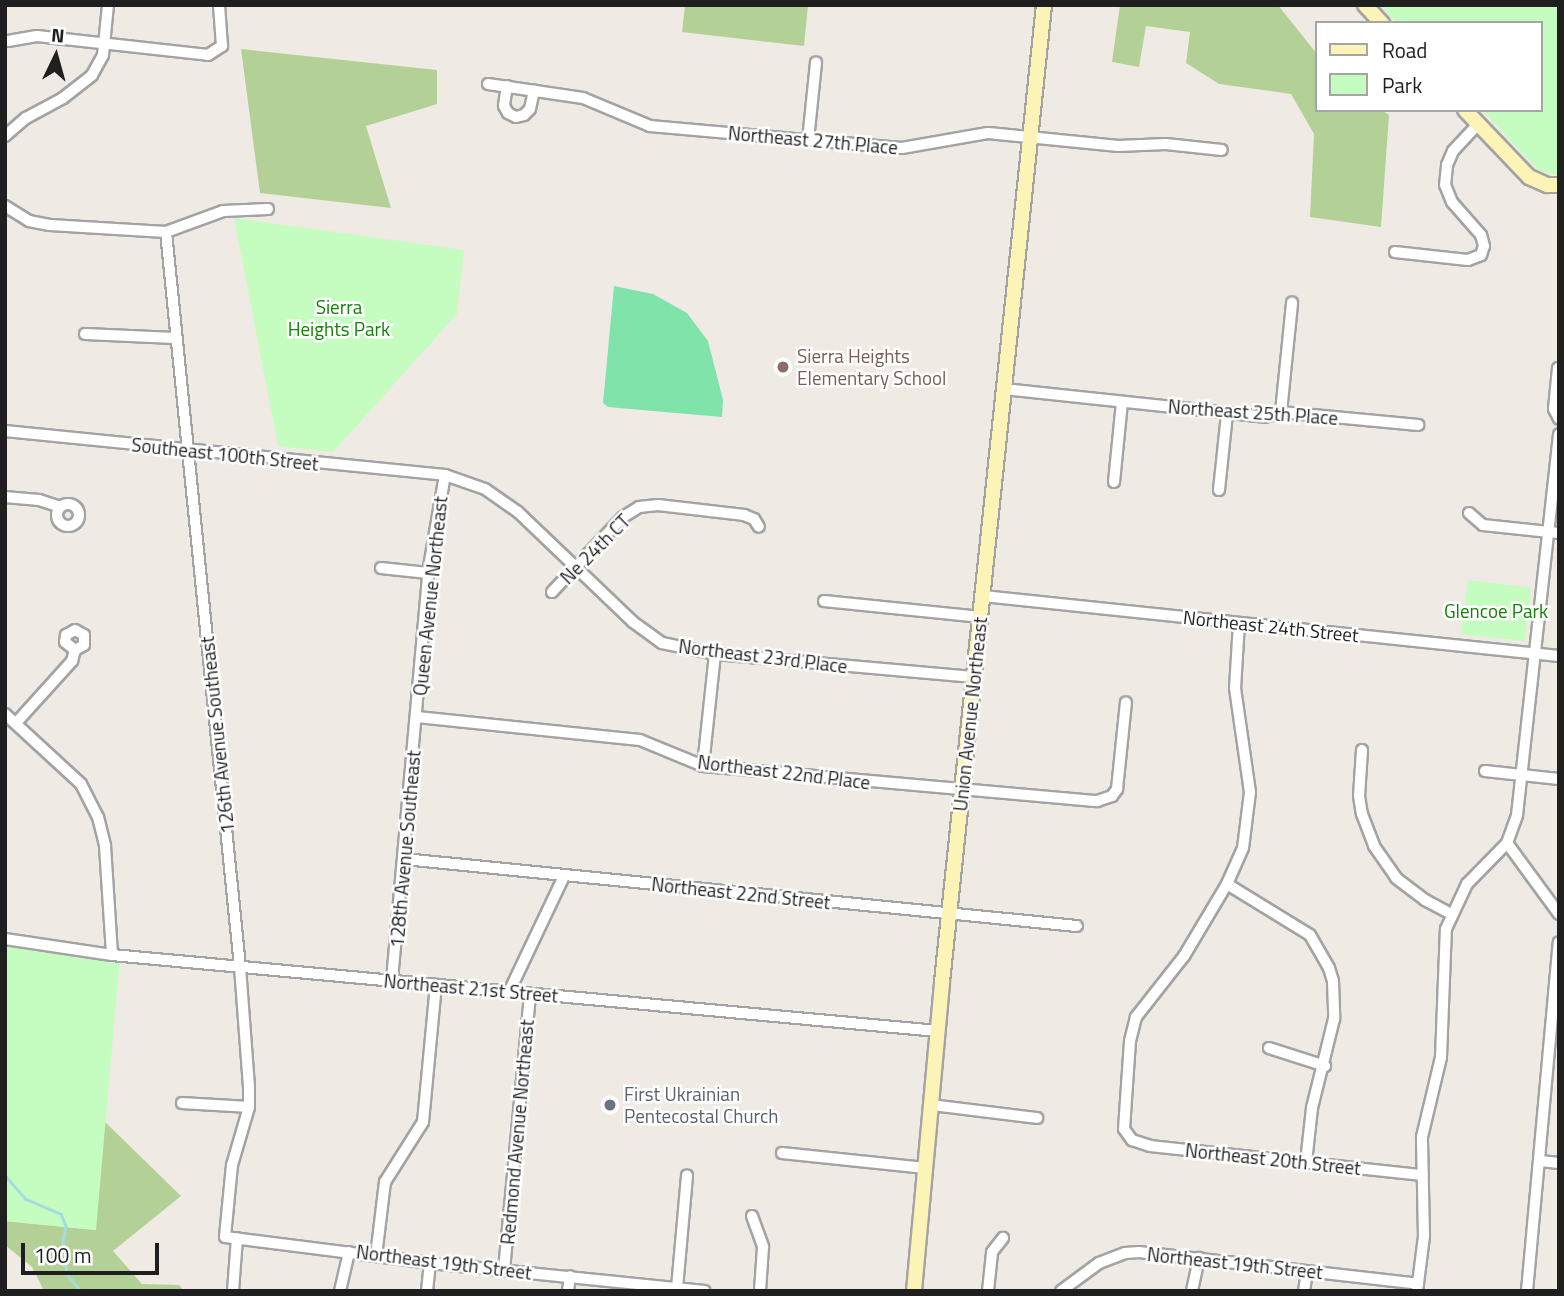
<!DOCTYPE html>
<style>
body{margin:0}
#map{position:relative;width:1564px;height:1296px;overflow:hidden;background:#f0eae4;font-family:"Titillium Web",sans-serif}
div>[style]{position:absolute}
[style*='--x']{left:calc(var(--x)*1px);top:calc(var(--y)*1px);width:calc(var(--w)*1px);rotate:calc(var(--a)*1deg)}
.forest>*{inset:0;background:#b3d197}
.park>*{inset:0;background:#c5fcbf}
.pitch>*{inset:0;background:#7fe3aa}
.stream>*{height:2.5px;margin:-1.25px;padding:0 1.25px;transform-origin:1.25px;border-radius:1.25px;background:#a3dde0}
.roads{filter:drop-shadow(2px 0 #a3a3a3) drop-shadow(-2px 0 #a3a3a3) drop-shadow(0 2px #a3a3a3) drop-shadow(0 -2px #a3a3a3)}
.street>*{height:10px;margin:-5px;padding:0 5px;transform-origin:5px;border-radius:5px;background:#fff}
.street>.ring{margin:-5px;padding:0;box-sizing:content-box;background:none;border:10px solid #fff;border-radius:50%}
.secondary>*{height:14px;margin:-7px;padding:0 7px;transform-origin:7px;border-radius:7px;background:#fcf3b6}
.dots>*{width:19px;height:19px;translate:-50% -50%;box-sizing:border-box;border:4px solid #fff;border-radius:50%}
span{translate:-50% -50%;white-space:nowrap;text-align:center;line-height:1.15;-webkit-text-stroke:5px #fff;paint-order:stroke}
.street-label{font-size:19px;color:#1f1f1f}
.park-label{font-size:19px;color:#128306}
.education-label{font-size:19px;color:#785e54}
.left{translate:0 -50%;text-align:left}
.worship-label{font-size:19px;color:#5b616d}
.frame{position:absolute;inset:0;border:7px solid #1f1f1f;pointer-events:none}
.legend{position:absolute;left:1315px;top:21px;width:228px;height:91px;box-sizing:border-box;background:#fff;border:2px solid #a5a5a5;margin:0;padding:9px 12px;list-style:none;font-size:21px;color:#1f1f1f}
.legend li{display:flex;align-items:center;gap:14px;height:35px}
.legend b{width:35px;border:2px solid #a5a5a5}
.north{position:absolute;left:21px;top:21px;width:70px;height:70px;-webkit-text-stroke:5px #fff;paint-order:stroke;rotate:5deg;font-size:19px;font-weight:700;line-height:28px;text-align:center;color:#1f1f1f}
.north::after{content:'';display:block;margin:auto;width:24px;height:32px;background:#1f1f1f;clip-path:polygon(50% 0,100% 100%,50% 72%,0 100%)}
.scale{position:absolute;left:21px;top:1243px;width:138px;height:32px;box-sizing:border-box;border:4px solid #1f1f1f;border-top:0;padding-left:9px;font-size:21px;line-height:24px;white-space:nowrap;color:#1f1f1f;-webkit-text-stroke:5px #fff;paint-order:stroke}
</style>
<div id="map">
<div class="forest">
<div style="clip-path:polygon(685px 5px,808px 5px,804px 46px,682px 32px)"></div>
<div style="clip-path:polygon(1120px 5px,1278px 5px,1317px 54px,1317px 110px,1381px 110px,1389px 115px,1381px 227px,1310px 217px,1314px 134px,1291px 94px,1219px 84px,1186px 63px,1190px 32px,1146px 26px,1139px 67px,1112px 62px)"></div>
<div style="clip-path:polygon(241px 49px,437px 70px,437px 104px,366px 126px,391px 208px,260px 193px)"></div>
<div style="clip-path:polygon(105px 1122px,181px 1196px,113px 1251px,142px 1284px,179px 1285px,184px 1291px,44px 1291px,32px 1267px,5px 1245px,5px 1221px,95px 1230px)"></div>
</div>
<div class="park">
<div style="clip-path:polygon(1380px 5px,1559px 5px,1559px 176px,1538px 170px,1482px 110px,1541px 110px,1541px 23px,1397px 23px)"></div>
<div style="clip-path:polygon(234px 218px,464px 250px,457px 314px,333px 452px,278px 446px)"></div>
<div style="clip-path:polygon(1468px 580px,1531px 588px,1525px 641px,1461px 634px)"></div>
<div style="clip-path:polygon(5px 946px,120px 957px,96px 1230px,5px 1221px)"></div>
</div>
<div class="pitch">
<div style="clip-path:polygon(614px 286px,653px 294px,687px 313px,708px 341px,723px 400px,722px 417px,608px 407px,603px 403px)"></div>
</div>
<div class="stream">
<div style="--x:5;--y:1175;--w:32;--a:49"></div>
<div style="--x:26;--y:1199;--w:38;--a:23"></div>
<div style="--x:61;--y:1214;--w:13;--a:67"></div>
<div style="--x:66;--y:1226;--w:16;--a:101"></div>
<div style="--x:63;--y:1242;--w:32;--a:83"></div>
<div style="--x:67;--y:1274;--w:22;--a:51"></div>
</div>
<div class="roads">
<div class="street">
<div style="--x:8;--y:41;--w:29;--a:-10"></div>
<div style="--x:37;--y:36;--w:172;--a:6.3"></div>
<div style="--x:208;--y:55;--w:17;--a:-33"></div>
<div style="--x:222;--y:46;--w:41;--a:-94.2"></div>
<div style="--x:488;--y:84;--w:96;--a:8.4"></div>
<div style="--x:583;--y:98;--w:73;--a:22.7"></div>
<div style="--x:650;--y:126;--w:159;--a:5.1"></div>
<div style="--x:808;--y:140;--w:94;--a:4.9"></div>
<div style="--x:902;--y:148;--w:87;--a:-9.9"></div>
<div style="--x:988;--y:133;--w:131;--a:5.7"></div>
<div style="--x:1118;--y:146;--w:48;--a:-2.4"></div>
<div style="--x:1166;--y:144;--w:56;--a:6.1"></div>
<div style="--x:507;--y:86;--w:20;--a:99"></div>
<div style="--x:504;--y:106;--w:8;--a:60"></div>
<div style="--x:508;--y:113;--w:9;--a:27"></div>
<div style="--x:516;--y:117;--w:8;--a:-14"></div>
<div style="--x:524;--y:115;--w:8;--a:-45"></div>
<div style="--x:530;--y:109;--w:19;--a:-78"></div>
<div style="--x:5;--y:136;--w:28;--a:-41"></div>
<div style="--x:26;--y:118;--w:42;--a:-28.4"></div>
<div style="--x:63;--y:98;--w:37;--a:-38"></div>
<div style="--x:92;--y:75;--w:23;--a:-61"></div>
<div style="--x:103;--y:55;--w:50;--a:-84.3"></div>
<div style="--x:808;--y:140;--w:78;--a:-84.1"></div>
<div style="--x:5;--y:206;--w:28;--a:32"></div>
<div style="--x:29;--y:221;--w:21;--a:11"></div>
<div style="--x:50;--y:225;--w:116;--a:3.5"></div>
<div style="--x:166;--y:232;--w:61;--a:-20.2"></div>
<div style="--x:223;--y:211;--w:45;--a:-2.5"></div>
<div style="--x:166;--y:232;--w:739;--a:84.25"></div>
<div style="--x:240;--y:967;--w:121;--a:85.7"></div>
<div style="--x:249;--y:1088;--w:19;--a:90"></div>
<div style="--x:249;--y:1107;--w:60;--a:106.3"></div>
<div style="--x:232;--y:1165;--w:72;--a:95.6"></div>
<div style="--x:225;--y:1237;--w:207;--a:7.2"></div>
<div style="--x:430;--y:1263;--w:276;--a:5.8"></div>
<div style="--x:1395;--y:252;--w:73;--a:6.3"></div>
<div style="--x:1468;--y:260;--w:14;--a:-21"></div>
<div style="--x:1481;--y:255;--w:9;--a:-72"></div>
<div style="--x:1484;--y:246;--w:11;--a:-105"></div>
<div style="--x:1481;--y:235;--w:44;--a:-131.3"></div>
<div style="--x:1452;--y:202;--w:18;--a:-112"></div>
<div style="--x:1445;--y:185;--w:20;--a:-84"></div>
<div style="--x:1447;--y:165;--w:15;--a:-67"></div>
<div style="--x:1453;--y:151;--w:37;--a:-47"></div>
<div style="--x:85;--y:334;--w:90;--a:2.5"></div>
<div style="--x:1558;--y:368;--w:41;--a:95.6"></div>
<div style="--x:1554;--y:409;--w:11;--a:63"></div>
<div style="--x:1004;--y:389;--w:262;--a:6.1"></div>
<div style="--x:1265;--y:417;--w:17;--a:-17"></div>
<div style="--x:1281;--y:412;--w:138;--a:5.4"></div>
<div style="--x:1281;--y:412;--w:110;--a:-84.2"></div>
<div style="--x:5;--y:431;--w:442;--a:5.7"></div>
<div style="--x:445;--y:475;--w:42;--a:19.3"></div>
<div style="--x:485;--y:489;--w:40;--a:34.9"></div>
<div style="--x:518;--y:512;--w:159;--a:43.7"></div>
<div style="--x:633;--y:622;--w:36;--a:36"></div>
<div style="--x:662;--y:643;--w:54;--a:11.7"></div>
<div style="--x:715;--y:654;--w:260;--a:5.1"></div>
<div style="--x:1114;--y:482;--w:80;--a:-84.3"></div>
<div style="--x:1219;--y:490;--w:76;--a:-84"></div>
<div style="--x:5;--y:497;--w:34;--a:5"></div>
<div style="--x:39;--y:500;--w:22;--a:18"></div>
<div class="ring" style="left:57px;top:504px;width:12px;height:12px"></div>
<div style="--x:1469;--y:513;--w:18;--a:41"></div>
<div style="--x:1483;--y:525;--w:76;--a:6"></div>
<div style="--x:381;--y:568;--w:47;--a:6.1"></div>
<div style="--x:552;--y:592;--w:103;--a:-46.6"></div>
<div style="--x:623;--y:517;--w:19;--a:-32"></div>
<div style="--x:639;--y:507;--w:19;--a:-6"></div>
<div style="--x:658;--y:505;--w:87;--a:6.6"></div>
<div style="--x:744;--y:515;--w:11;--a:22"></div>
<div style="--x:754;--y:519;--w:9;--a:58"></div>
<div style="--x:983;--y:596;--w:579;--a:5.95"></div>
<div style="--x:824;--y:601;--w:158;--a:5.8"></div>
<div style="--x:1239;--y:623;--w:65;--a:93.5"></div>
<div style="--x:1235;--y:688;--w:105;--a:81.8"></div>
<div style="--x:1250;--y:792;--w:56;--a:97.1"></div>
<div style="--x:1243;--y:848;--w:39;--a:114"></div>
<div style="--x:1227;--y:884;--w:84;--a:120.8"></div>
<div style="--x:1184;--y:956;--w:78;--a:128.2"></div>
<div style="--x:1136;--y:1017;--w:25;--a:104"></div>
<div style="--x:1130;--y:1041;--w:88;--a:93.9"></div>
<div style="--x:1124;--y:1129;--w:14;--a:54"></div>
<div style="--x:1132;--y:1140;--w:19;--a:18"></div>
<div style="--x:1150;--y:1146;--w:274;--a:6.1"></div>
<div style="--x:5;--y:714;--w:103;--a:42.6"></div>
<div style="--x:81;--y:784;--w:37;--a:63"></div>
<div style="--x:98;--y:817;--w:30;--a:76"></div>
<div style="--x:105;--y:846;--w:109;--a:86.3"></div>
<div style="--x:417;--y:717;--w:224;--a:5.9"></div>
<div style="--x:640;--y:740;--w:68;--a:22.4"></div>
<div style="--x:703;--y:766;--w:396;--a:5.1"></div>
<div style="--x:1097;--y:801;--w:16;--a:-18"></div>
<div style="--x:1112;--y:796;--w:9;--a:-54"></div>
<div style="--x:1117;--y:789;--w:87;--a:-84.1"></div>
<div style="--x:16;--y:723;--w:84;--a:-47.9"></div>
<div style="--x:72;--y:661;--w:11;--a:-75"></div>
<div style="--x:75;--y:650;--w:10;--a:-29"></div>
<div style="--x:84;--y:645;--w:10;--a:-90"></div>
<div style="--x:84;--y:635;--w:10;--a:-151"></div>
<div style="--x:75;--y:630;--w:10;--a:151"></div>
<div style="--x:66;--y:635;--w:7;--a:98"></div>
<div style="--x:65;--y:642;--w:13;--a:39"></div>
<div style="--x:1362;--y:750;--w:46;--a:93.7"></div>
<div style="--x:1359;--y:796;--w:18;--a:81"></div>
<div style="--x:1362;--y:814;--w:34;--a:69"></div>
<div style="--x:1374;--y:846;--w:39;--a:55"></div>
<div style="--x:1396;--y:878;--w:36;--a:37"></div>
<div style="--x:1425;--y:900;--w:30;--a:28"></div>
<div style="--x:703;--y:766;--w:113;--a:-83.9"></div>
<div style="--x:1485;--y:771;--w:74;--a:6.2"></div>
<div style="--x:1507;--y:843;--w:88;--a:53.8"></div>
<div style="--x:404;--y:859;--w:676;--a:5.69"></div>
<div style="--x:1227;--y:884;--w:97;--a:31.6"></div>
<div style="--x:1310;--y:935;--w:38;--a:60"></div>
<div style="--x:1329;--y:968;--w:14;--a:73"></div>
<div style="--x:1333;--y:981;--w:38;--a:88"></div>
<div style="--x:1334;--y:1019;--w:92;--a:103.9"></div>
<div style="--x:1312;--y:1108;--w:54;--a:96.3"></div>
<div style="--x:5;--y:939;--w:108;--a:8.5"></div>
<div style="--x:112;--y:955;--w:828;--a:5.26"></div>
<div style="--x:392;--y:980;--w:409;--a:-84.9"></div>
<div style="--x:428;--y:573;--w:99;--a:-80.2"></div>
<div style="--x:509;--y:992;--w:128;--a:-64.6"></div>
<div style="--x:1269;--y:1048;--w:59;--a:17.8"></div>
<div style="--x:182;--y:1103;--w:67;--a:3.4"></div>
<div style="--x:931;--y:1105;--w:107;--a:7"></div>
<div style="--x:782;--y:1153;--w:144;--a:6"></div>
<div style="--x:1540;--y:1161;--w:19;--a:6"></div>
<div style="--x:752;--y:1216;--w:33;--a:70"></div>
<div style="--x:763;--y:1247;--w:44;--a:93.9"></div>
<div style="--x:376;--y:1256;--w:75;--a:-83.1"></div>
<div style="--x:385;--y:1182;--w:71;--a:-57.7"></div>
<div style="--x:423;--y:1122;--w:138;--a:-84.6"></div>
<div style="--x:504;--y:1270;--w:277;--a:-84.6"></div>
<div style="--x:677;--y:1288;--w:113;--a:-84.9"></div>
<div style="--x:233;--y:1291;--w:53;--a:-85.7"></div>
<div style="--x:340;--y:1291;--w:40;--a:-77"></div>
<div style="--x:427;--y:1291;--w:28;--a:-84"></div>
<div style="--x:568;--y:1291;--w:15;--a:-82"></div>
<div style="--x:988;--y:1291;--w:39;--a:-84"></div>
<div style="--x:992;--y:1252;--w:18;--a:-52"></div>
<div style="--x:1061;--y:1291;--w:47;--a:-36.4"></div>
<div style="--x:1099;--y:1263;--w:28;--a:-21"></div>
<div style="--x:1125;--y:1253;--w:14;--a:-4"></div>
<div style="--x:1139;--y:1252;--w:281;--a:6.5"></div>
<div style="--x:1192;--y:1291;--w:34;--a:-78"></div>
<div style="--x:1304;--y:1291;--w:20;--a:-81"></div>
<div style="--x:1417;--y:1291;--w:55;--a:-82.7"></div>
<div style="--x:1424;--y:1236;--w:99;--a:-91.2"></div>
<div style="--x:1422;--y:1137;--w:82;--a:-76.6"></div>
<div style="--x:1441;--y:1057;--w:128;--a:-87.8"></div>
<div style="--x:1446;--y:929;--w:50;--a:-65"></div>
<div style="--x:1467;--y:884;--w:57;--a:-45.7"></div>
<div style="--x:1507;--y:843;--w:30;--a:-70"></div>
<div style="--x:1517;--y:815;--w:383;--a:-83.7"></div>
<div style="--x:1527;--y:1291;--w:350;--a:-84.8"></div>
</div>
<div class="secondary">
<div style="--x:1365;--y:5;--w:25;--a:47"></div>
<div style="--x:1465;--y:110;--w:93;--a:46.3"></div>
<div style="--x:1529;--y:177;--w:20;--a:24"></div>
<div style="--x:1547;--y:185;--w:12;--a:0"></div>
<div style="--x:914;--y:1291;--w:310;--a:-84.8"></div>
<div style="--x:942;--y:982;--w:982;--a:-84.04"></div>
</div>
</div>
<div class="dots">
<div style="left:783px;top:367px;background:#8d6e63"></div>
<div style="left:610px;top:1105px;background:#6b7280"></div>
</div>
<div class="street-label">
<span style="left:813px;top:140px;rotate:5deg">Northeast 27th Place</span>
<span style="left:1253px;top:412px;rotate:4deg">Northeast 25th Place</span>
<span style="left:225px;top:454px;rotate:6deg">Southeast 100th Street</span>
<span style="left:595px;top:549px;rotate:-45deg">Ne 24th CT</span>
<span style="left:430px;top:596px;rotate:-84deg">Queen Avenue Northeast</span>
<span style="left:1271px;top:626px;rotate:6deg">Northeast 24th Street</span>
<span style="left:763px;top:656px;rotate:7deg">Northeast 23rd Place</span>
<span style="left:970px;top:714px;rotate:-84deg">Union Avenue Northeast</span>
<span style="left:217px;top:735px;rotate:-96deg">126th Avenue Southeast</span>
<span style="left:784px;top:772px;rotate:7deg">Northeast 22nd Place</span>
<span style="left:405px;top:849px;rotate:-85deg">128th Avenue Southeast</span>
<span style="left:741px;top:893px;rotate:6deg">Northeast 22nd Street</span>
<span style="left:471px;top:988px;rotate:5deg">Northeast 21st Street</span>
<span style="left:517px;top:1132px;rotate:-85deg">Redmond Avenue Northeast</span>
<span style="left:1273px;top:1159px;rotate:6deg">Northeast 20th Street</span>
<span style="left:444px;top:1262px;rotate:7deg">Northeast 19th Street</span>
<span style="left:1235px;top:1263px;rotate:6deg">Northeast 19th Street</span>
</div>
<div class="park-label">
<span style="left:339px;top:318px">Sierra<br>Heights Park</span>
<span style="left:1496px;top:611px">Glencoe Park</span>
</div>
<div class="education-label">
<span class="left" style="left:797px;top:367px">Sierra Heights<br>Elementary School</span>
</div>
<div class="worship-label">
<span class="left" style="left:624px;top:1105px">First Ukrainian<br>Pentecostal Church</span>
</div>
<div class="frame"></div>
<ul class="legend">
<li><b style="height:9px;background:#fcf3b6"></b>Road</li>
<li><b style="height:19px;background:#c5fcbf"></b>Park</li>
</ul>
<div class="north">N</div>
<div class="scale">100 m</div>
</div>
